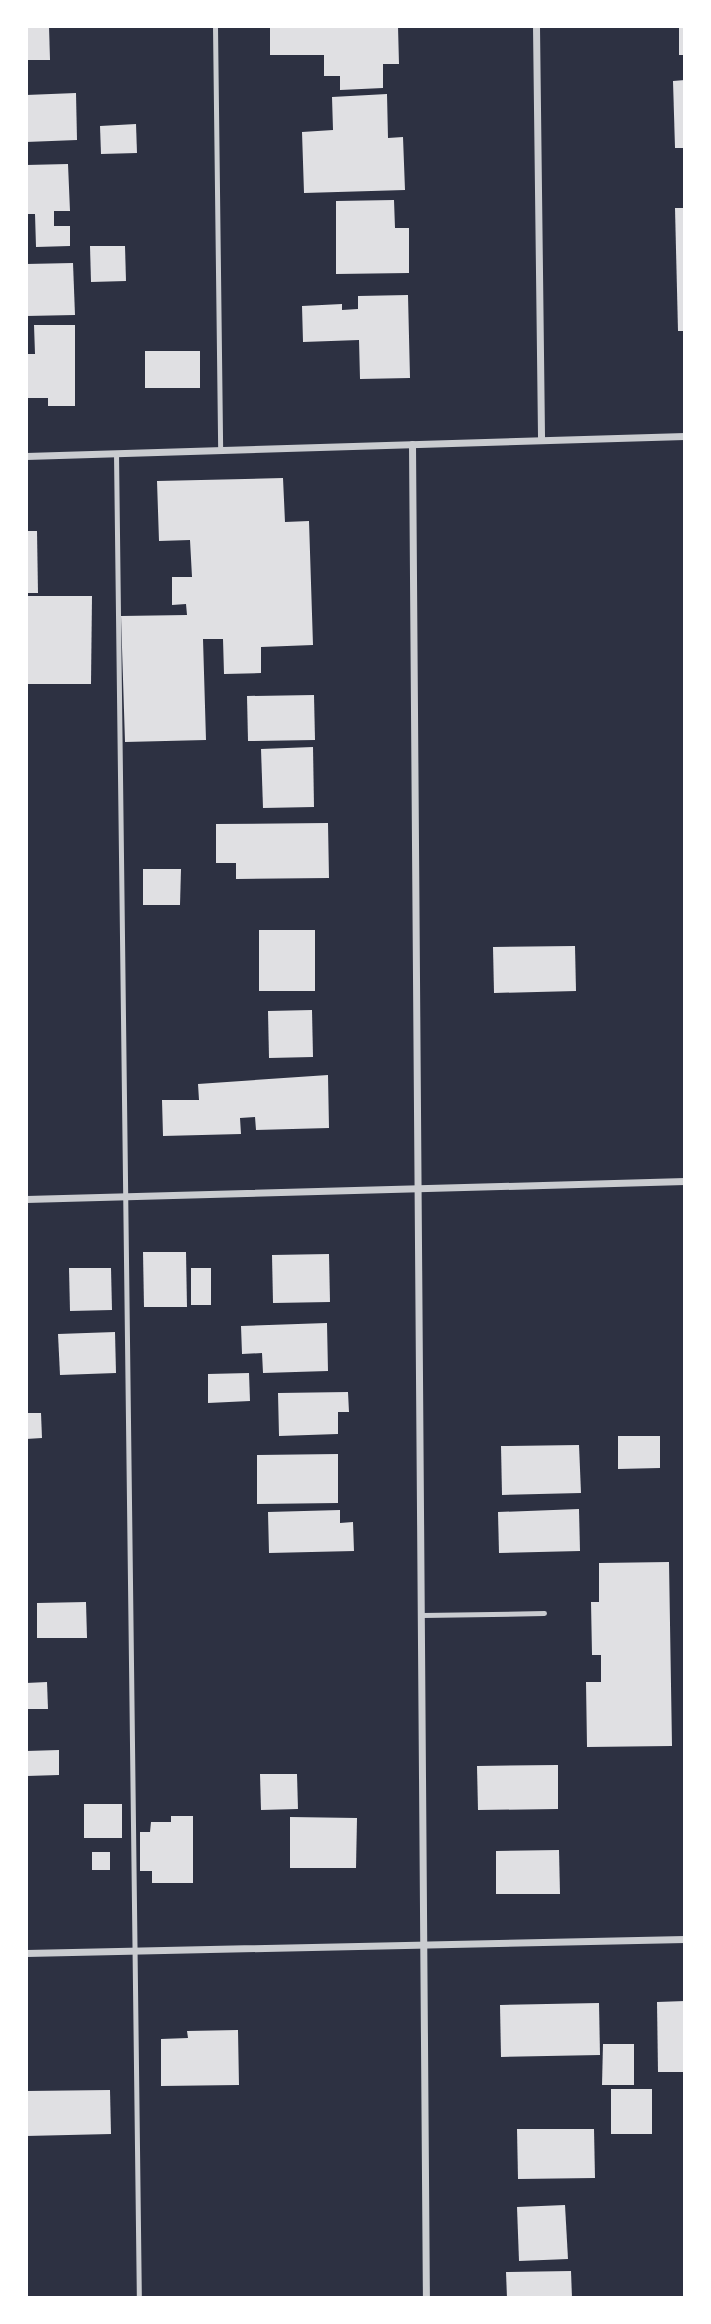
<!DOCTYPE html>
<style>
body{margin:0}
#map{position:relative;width:711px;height:2324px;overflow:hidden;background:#2d3142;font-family:"Noto Sans",sans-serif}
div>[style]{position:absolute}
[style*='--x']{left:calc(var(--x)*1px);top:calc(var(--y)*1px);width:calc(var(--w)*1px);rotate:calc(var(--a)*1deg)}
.building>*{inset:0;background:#e0e0e3}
.service>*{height:5px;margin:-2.5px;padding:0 2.5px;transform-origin:2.5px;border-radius:2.5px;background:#caccd0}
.minor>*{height:7px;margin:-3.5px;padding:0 3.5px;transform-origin:3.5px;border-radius:3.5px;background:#caccd0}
span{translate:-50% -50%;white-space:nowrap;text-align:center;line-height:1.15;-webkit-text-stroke:5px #fff;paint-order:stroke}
.frame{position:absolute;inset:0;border:28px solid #fff;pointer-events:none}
</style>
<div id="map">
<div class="building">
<div style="clip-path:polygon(26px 26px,49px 26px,50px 60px,26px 60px)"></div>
<div style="clip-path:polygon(270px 26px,398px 26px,399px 64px,383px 64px,383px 88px,340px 90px,340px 76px,324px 76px,324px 55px,270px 55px)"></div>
<div style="clip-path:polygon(679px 26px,685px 26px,685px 55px,679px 55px)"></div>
<div style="clip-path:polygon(685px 80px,685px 148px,675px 148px,673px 81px)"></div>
<div style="clip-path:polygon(76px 93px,77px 140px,26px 142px,26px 95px)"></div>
<div style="clip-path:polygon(387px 94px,388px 138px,403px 137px,405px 190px,304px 193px,302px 132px,333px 130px,332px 97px)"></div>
<div style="clip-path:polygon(136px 124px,137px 153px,101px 154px,100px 126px)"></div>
<div style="clip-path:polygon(68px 164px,70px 211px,54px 211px,54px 226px,70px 226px,70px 246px,36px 247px,35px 214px,26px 214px,26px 165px)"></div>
<div style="clip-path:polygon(394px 200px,395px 228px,409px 228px,409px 273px,336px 274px,336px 201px)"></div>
<div style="clip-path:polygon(675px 208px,685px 208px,685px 331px,678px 331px)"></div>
<div style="clip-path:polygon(90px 246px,125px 246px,126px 281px,91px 282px)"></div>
<div style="clip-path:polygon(73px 263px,75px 315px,26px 316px,26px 264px)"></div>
<div style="clip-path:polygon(408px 295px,410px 378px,360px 379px,359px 340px,303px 342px,302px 306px,342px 304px,342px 310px,358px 309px,358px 296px)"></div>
<div style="clip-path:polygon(34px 325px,75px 325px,75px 406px,48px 406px,48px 398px,26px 398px,26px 354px,35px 354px)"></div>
<div style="clip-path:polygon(145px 351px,200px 351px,200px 388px,145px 388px)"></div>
<div style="clip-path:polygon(283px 478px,285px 522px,309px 521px,313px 645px,261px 647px,261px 673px,224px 674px,223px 639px,203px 639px,206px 740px,125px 742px,121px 616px,187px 615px,186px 604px,172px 605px,172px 577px,192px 577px,190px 540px,159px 541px,157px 481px)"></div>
<div style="clip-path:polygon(26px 531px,37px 531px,38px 593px,26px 593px)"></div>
<div style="clip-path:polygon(26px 596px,92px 596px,91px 684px,26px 684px)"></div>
<div style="clip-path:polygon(314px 695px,315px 740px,248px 741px,247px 696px)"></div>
<div style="clip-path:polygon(313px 747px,314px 807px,263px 808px,261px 749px)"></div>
<div style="clip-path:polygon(328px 823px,329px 878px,236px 879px,236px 863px,216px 863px,216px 824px)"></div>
<div style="clip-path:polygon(143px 869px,181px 869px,180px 905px,143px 905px)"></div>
<div style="clip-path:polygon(259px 930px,315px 930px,315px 991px,259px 991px)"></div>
<div style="clip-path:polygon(575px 946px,576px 991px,494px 993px,493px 947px)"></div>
<div style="clip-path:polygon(312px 1010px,313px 1057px,269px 1058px,268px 1011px)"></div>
<div style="clip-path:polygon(328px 1075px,329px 1128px,256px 1130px,255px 1117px,240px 1118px,241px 1134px,163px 1136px,162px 1100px,199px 1100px,198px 1084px)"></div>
<div style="clip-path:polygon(143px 1252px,186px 1252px,187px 1307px,144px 1307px)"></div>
<div style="clip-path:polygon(329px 1254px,330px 1302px,273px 1303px,272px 1255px)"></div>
<div style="clip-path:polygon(69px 1268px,111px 1268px,112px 1310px,70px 1311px)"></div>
<div style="clip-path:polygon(191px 1268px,211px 1268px,211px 1305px,191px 1305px)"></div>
<div style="clip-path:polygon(327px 1323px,328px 1371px,263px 1373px,262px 1353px,242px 1354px,241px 1326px)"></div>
<div style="clip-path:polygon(115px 1332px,116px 1373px,60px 1375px,58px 1334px)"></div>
<div style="clip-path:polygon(249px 1373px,250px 1401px,208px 1403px,208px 1374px)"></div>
<div style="clip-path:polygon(348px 1392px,349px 1412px,338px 1412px,338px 1434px,279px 1436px,278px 1393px)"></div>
<div style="clip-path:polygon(26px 1413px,41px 1413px,42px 1438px,26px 1439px)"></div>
<div style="clip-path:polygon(618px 1436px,660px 1436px,660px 1468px,618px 1469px)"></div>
<div style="clip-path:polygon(579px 1445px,581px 1493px,502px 1495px,501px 1446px)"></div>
<div style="clip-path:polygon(338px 1454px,338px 1503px,257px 1504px,257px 1455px)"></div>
<div style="clip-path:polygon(579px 1509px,580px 1551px,499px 1553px,498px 1512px)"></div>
<div style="clip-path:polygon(340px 1510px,340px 1523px,353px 1522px,354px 1551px,269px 1553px,268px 1512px)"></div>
<div style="clip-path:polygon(669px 1562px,672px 1746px,587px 1747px,586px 1682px,601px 1682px,601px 1655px,592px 1655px,591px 1602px,599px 1602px,599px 1563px)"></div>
<div style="clip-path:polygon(86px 1602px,87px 1638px,37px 1638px,37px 1603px)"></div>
<div style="clip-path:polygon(47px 1682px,48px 1709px,26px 1709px,26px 1683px)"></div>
<div style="clip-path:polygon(59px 1750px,59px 1775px,27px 1776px,26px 1751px)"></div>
<div style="clip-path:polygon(558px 1765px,558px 1809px,478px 1810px,477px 1766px)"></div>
<div style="clip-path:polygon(260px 1774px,297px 1774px,298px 1809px,261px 1810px)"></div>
<div style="clip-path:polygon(84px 1804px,122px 1804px,122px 1838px,84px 1838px)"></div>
<div style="clip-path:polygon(171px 1816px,193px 1816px,193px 1883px,152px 1883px,152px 1871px,140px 1871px,140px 1832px,150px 1832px,151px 1822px,171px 1822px)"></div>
<div style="clip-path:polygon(290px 1817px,357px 1818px,356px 1868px,290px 1868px)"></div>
<div style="clip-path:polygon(559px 1850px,560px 1894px,496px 1894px,496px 1851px)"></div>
<div style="clip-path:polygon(92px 1852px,110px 1852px,110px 1870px,92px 1870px)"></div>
<div style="clip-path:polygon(685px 2001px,685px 2072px,658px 2072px,657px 2002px)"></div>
<div style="clip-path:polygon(599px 2003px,600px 2055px,501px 2057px,500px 2005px)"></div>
<div style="clip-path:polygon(238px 2030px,239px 2085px,161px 2086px,161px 2039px,188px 2038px,187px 2031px)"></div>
<div style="clip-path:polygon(603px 2044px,634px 2044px,634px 2085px,602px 2085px)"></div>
<div style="clip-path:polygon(611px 2089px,652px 2089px,652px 2134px,611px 2134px)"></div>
<div style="clip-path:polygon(110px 2090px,111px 2134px,26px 2136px,26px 2091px)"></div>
<div style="clip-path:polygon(517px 2129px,594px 2129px,595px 2178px,518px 2179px)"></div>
<div style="clip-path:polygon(565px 2205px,568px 2259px,519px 2261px,517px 2207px)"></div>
<div style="clip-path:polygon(571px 2271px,572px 2298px,507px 2298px,506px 2272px)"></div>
</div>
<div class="service">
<div style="--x:215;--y:26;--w:423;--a:89.3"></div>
<div style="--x:116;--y:453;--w:1845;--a:89.29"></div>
<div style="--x:422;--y:1615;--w:122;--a:-0.9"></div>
</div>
<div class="minor">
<div style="--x:536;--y:26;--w:412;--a:89.3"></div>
<div style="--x:412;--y:444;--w:1854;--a:89.57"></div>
<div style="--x:26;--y:456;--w:659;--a:-1.74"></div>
<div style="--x:26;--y:1199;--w:659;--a:-1.56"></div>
<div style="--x:26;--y:1953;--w:659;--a:-1.22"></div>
</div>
<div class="frame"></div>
</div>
